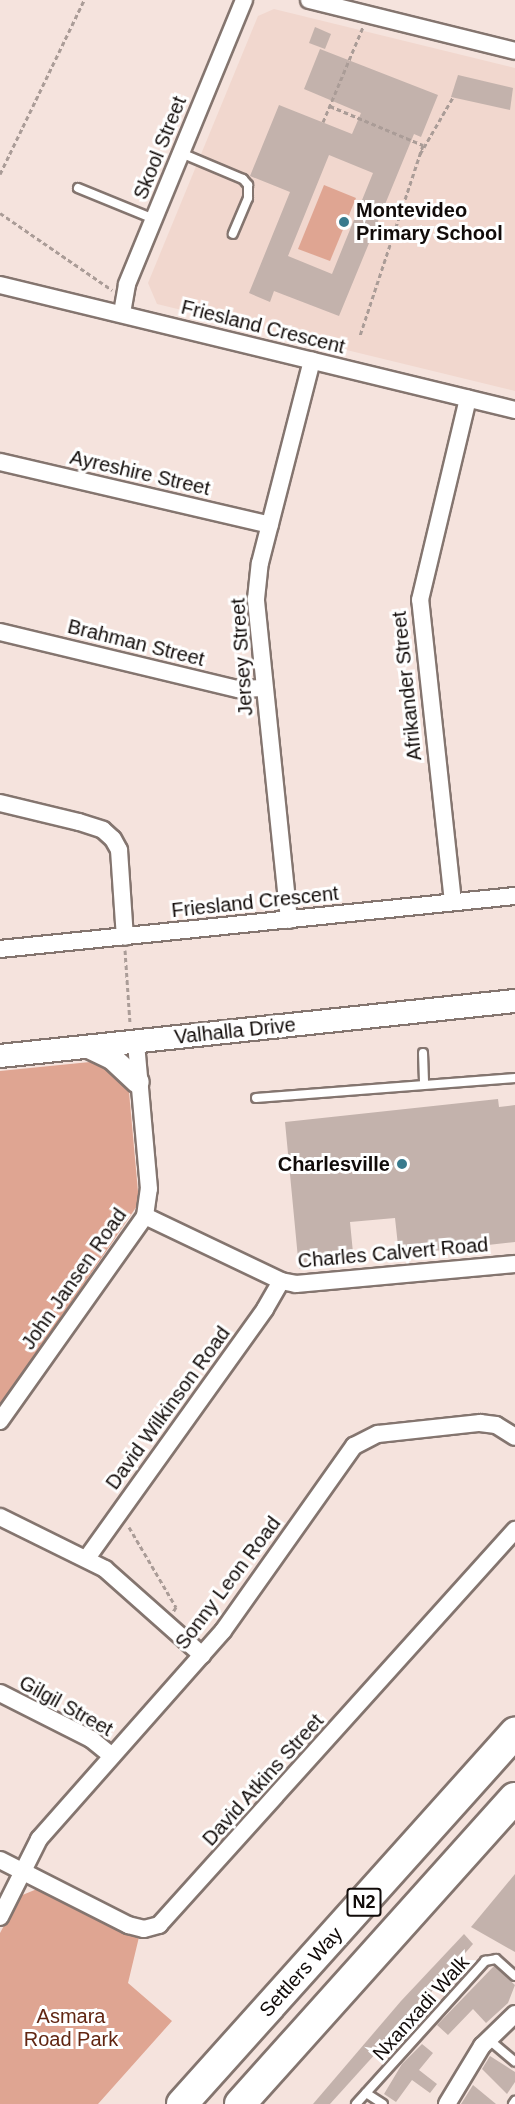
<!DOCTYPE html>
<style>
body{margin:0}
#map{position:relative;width:515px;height:2104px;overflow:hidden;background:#f5e3dd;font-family:Helvetica,sans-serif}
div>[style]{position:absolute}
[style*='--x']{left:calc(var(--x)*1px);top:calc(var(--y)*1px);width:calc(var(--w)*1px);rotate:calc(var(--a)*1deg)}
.built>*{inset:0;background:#f1d7ce}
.green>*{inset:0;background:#dfa592}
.building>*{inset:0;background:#c3b2ac}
.path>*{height:3px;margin-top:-1.5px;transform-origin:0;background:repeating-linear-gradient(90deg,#aa9c97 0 4.5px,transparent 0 7.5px)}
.roads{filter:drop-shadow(2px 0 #84756f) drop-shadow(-2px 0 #84756f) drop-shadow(0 2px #84756f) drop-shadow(0 -2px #84756f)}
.service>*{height:8px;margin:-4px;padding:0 4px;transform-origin:4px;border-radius:4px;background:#fff}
.minor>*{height:16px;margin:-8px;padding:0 8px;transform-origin:8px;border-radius:8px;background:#fff}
.secondary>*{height:22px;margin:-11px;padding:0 11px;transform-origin:11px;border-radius:11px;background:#fff}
.motorway>*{height:30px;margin:-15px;padding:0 15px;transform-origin:15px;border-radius:15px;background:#fff}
.dots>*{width:16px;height:16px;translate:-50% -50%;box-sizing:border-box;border:3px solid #fff;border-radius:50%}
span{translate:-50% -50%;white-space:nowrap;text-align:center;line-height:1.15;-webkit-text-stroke:6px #fff;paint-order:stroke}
.shield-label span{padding:2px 4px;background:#fff;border:2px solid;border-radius:4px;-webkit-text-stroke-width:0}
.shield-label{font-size:18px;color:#110b09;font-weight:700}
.street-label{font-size:20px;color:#110b09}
.poi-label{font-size:20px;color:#110b09;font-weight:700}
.left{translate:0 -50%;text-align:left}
.right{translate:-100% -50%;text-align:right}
.park-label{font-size:20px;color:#612612}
</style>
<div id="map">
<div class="built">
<div style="clip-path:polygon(274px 9px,515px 68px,515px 391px,157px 304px,148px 283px,258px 16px)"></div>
</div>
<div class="green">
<div style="clip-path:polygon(324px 185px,356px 198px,330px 261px,298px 249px)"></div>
<div style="clip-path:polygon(90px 1062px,109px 1067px,129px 1092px,139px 1203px,0 1407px,0 1071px)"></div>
<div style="clip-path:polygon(37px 1889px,139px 1937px,128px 1983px,172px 2021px,98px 2104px,0 2104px,0 1933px,20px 1896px)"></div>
</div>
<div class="building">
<div style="clip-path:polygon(315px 27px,331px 34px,325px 49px,309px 43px)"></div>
<div style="clip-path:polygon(evenodd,320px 49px,438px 95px,421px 137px,414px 134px,339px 316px,274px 291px,270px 302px,249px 293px,290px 192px,250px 176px,279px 105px,352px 134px,361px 113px,304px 89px,320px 49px,329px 155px,373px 173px,332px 274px,288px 256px,329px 155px)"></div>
<div style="clip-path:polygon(458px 75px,513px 88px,510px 110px,451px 97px)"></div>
<div style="clip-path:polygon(498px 1099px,499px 1107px,515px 1105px,515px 1242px,399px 1255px,395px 1218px,350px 1222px,354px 1263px,299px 1269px,285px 1122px)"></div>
<div style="clip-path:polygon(515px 1874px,515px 1952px,471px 1927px)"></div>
<div style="clip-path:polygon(464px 1934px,473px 1944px,434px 1989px,330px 2104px,313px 2104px,401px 2001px)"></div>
<div style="clip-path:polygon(494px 1966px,515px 1985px,508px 2003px,486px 2023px,473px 2009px,448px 2035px,437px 2025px)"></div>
<div style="clip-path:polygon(422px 2044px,433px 2053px,419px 2070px,437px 2084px,430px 2093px,412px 2080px,396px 2102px,384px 2094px,402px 2064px)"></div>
<div style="clip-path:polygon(490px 2056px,515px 2072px,515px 2082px,507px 2094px,482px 2069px)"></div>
<div style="clip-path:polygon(473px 2085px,496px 2104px,461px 2104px)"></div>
</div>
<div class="path">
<div style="--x:330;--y:106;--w:101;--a:22.8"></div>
<div style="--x:423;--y:145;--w:200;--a:108.3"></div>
<div style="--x:323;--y:122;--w:103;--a:-67.2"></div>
<div style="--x:420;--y:154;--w:66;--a:-59.9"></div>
<div style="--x:0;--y:174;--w:193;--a:-64.2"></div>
<div style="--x:0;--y:213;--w:136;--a:34.5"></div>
<div style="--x:125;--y:950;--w:73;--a:86.1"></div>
<div style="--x:129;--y:1527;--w:93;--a:59.6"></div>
<div style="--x:176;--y:1607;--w:6;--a:121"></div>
</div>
<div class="roads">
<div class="service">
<div style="--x:181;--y:153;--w:67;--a:22.8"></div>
<div style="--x:243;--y:179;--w:8;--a:50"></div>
<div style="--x:248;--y:185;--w:13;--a:90"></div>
<div style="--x:248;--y:198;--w:39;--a:113"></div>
<div style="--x:78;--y:188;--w:82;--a:22.2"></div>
<div style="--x:423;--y:1053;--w:31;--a:88"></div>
<div style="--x:256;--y:1098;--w:260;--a:-4.4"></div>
<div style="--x:488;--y:2039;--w:35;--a:40"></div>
<div style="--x:366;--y:2093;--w:20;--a:33"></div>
<div style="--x:356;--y:2104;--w:193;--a:-47.9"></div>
<div style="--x:485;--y:1961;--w:11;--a:-10"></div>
<div style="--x:496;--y:1959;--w:25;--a:42"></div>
<div style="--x:513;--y:2104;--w:4;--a:-56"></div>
</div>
<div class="minor">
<div style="--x:309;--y:0;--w:212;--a:13.9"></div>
<div style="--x:0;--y:285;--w:530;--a:13.64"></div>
<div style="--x:122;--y:313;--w:29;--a:-80"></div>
<div style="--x:127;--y:284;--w:307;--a:-67.6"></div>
<div style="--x:0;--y:462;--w:277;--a:13.1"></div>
<div style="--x:0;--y:632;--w:245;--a:13.5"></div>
<div style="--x:238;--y:689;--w:26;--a:-2"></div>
<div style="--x:0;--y:803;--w:81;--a:13.5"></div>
<div style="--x:79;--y:822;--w:25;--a:18"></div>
<div style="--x:103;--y:830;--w:13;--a:42"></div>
<div style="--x:113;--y:839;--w:13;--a:61"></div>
<div style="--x:119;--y:850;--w:87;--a:86.1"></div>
<div style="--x:453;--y:902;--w:304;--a:-96.2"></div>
<div style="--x:420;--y:600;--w:207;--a:-76.6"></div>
<div style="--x:289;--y:920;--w:323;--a:-95.9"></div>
<div style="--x:256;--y:599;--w:36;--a:-84"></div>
<div style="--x:260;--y:563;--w:209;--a:-75.6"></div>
<div style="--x:0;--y:949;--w:518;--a:-5.88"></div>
<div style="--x:145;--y:1216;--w:151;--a:25.5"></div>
<div style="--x:281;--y:1281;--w:15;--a:11"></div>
<div style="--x:296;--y:1284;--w:220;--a:-5.2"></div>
<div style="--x:0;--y:1421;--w:251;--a:-54.7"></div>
<div style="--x:145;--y:1216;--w:27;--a:-82"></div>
<div style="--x:149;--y:1189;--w:148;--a:-95.1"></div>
<div style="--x:0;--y:1517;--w:117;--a:26.3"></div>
<div style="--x:105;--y:1569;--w:130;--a:41.6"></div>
<div style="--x:87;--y:1558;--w:306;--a:-54.4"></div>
<div style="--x:265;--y:1309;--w:32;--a:-60"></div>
<div style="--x:0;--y:1693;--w:102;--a:26.8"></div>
<div style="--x:91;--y:1739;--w:27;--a:39"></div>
<div style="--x:0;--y:1860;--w:144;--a:26.9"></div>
<div style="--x:128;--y:1925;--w:16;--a:14"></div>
<div style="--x:144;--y:1929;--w:16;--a:-15"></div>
<div style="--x:159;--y:1925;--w:532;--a:-47.97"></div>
<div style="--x:0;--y:1917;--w:87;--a:-63.4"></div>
<div style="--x:39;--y:1839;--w:278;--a:-48.5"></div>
<div style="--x:223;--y:1631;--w:227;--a:-54.7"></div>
<div style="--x:354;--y:1446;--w:27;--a:-27"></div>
<div style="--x:378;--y:1434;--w:103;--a:-6.2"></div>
<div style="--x:480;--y:1423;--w:16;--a:7"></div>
<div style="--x:496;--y:1425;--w:22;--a:32"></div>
<div style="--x:447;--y:2104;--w:68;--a:-58.9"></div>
<div style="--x:482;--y:2046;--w:46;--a:-44.1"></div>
</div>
<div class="secondary">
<div style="--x:89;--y:1047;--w:25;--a:26"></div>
<div style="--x:112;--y:1058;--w:35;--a:43"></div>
<div style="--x:0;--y:1056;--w:518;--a:-6.1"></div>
</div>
<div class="motorway">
<div style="--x:182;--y:2104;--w:499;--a:-48.1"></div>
<div style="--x:240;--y:2104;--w:411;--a:-48.1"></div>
</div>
</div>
<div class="dots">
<div style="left:344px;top:222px;background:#397a8d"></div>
<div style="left:402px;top:1164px;background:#397a8d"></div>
</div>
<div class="shield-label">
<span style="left:364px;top:1902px">N2</span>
</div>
<div class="street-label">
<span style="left:160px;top:148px;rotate:-68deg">Skool Street</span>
<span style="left:263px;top:327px;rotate:14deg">Friesland Crescent</span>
<span style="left:140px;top:473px;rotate:13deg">Ayreshire Street</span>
<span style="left:136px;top:643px;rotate:14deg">Brahman Street</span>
<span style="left:242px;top:657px;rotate:-94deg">Jersey Street</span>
<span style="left:407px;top:686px;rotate:-96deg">Afrikander Street</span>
<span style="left:255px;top:902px;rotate:-6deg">Friesland Crescent</span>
<span style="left:235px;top:1031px;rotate:-6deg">Valhalla Drive</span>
<span style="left:393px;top:1253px;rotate:-5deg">Charles Calvert Road</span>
<span style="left:74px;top:1279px;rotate:-55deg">John Jansen Road</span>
<span style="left:168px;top:1408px;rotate:-54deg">David Wilkinson Road</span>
<span style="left:228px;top:1583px;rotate:-53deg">Sonny Leon Road</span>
<span style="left:66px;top:1706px;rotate:29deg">Gilgil Street</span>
<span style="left:263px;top:1780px;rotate:-48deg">David Atkins Street</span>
<span style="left:301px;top:1972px;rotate:-48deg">Settlers Way</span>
<span style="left:421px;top:2008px;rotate:-48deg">Nxanxadi Walk</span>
</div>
<div class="poi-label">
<span class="left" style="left:356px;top:222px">Montevideo<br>Primary School</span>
<span class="right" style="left:390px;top:1164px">Charlesville</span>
</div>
<div class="park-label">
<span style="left:71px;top:2028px">Asmara<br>Road Park</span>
</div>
</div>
